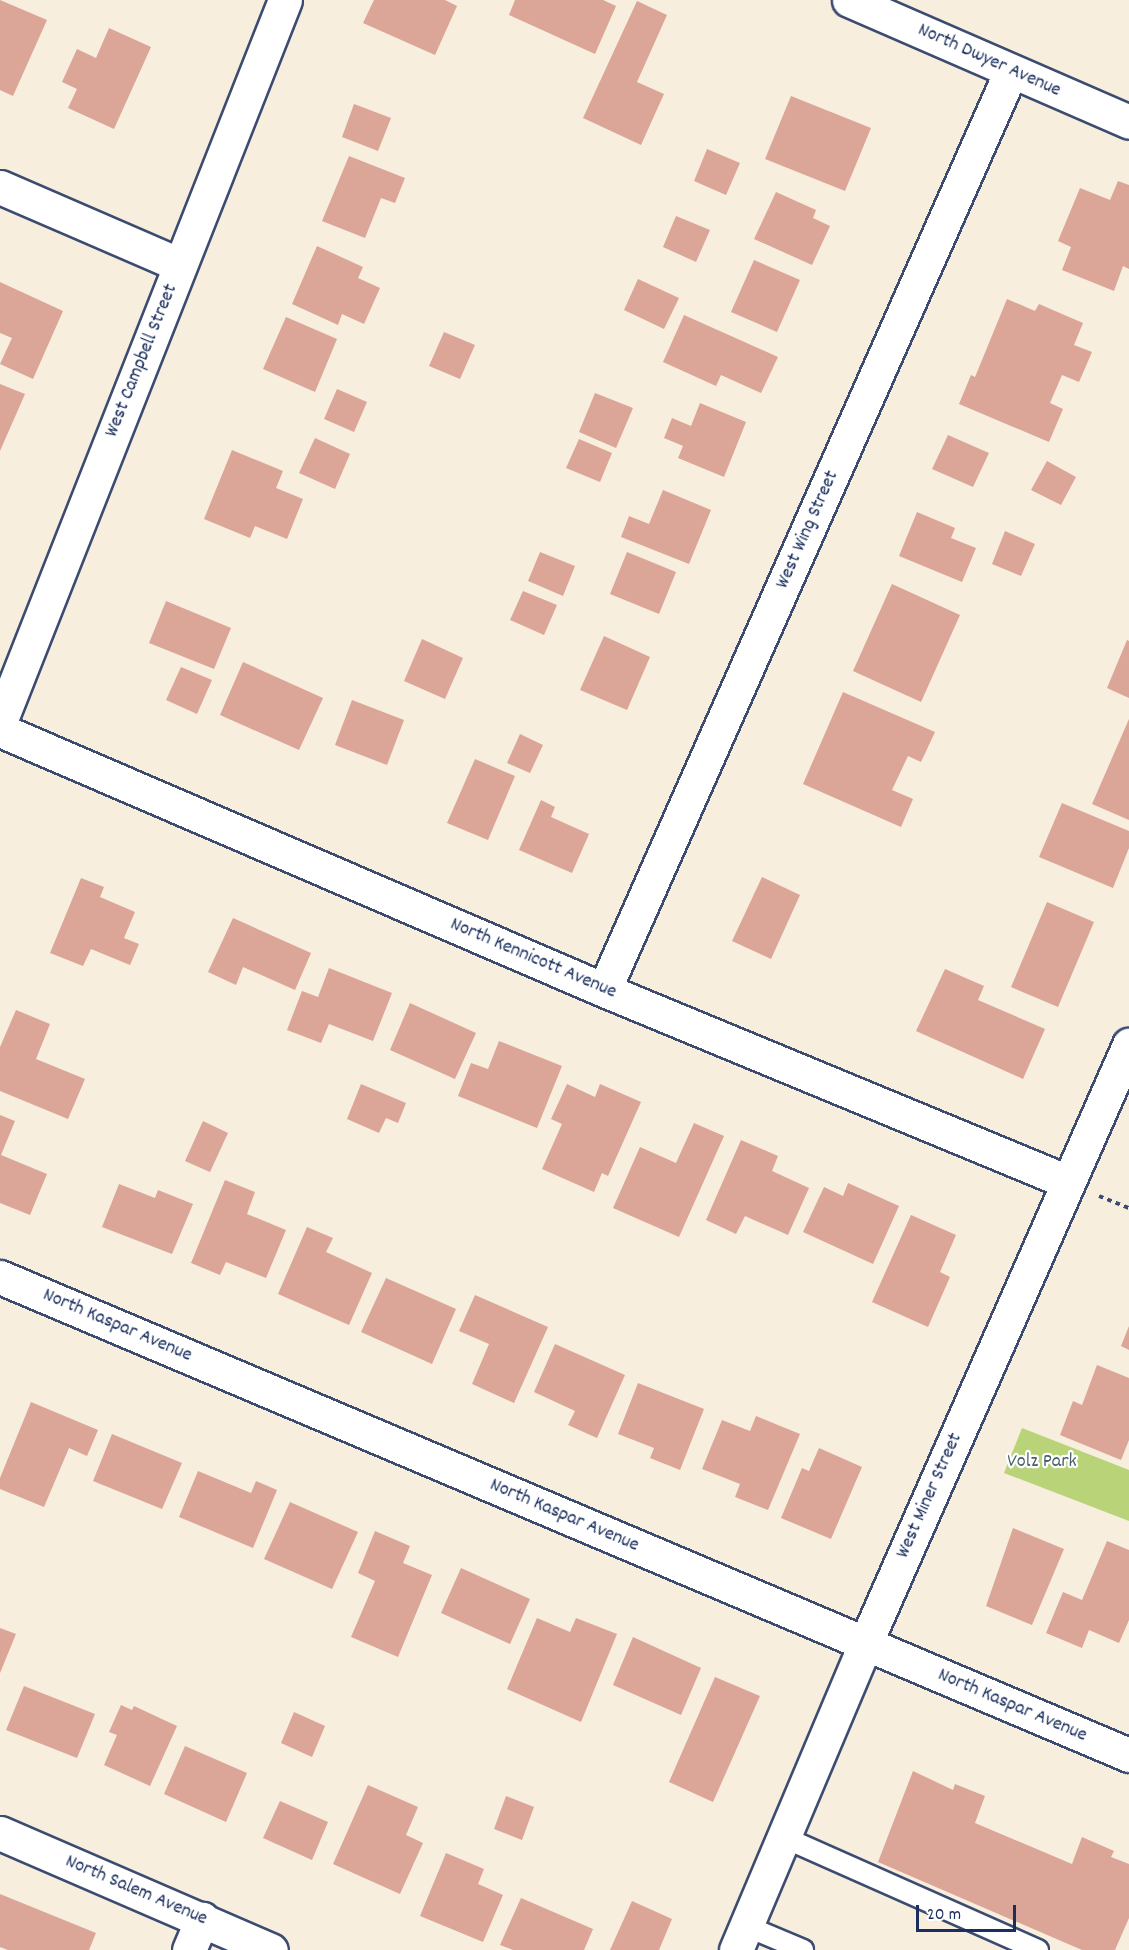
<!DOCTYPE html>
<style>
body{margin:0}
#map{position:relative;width:1129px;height:1950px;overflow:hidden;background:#f8eede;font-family:Dekko,sans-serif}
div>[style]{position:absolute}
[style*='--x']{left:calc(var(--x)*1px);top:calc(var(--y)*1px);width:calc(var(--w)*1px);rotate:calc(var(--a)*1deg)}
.green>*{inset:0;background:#b9d378}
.building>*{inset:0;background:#dba598}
.path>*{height:4px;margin-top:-2px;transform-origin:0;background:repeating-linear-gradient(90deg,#3c4c71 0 4.5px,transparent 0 9px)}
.roads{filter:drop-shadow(2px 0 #3c4c71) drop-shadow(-2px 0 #3c4c71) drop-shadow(0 2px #3c4c71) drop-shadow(0 -2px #3c4c71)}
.service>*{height:20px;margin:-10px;padding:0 10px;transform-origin:10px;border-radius:10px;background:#fff}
.minor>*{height:33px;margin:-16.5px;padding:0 16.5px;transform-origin:16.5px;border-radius:16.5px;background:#fff}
span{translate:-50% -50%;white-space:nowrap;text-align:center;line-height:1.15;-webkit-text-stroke:4.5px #fff;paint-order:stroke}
.street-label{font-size:20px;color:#1b2f5e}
.park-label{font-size:20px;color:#4a6066}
.scale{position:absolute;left:916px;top:1905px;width:100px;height:27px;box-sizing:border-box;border:3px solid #1b2f5e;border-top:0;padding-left:8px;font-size:18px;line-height:21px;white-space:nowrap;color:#1b2f5e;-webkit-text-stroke:4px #fff;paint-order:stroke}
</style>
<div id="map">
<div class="green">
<div style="clip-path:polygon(1022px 1428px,1129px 1470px,1129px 1521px,1004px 1473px)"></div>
</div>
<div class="building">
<div style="clip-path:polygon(0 0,47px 20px,13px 96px,0 90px)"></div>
<div style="clip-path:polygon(374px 0,445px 0,457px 6px,435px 55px,363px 23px)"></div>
<div style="clip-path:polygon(515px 0,603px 0,616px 6px,595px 54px,509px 15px)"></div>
<div style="clip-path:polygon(637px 1px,667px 15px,637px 82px,664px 94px,641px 145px,583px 118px)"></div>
<div style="clip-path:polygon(109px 28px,151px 47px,114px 129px,68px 108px,77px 89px,62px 82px,77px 49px,96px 58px)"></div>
<div style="clip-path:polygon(791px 96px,871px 128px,845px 191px,765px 159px)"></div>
<div style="clip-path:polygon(354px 104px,391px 118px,378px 151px,342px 137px)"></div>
<div style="clip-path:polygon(707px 149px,740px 163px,726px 195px,694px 181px)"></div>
<div style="clip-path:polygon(349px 156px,405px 178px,395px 203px,381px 198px,365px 238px,322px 221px)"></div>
<div style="clip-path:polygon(1118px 181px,1129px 185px,1129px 269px,1123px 266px,1114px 291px,1062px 270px,1071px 247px,1058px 241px,1080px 188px,1110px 200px)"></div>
<div style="clip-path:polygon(776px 192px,816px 210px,813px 218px,830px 226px,812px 265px,754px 239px)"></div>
<div style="clip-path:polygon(676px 216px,710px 230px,696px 262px,663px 247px)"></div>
<div style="clip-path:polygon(317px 246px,363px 267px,358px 278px,380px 288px,364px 324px,342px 314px,338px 325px,292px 304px)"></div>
<div style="clip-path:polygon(754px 260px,800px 280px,777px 332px,731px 312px)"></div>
<div style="clip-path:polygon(638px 279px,679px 298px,664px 329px,624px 310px)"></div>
<div style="clip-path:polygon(0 282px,63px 311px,33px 379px,0 364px,12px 338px,0 333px)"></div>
<div style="clip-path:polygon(1007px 299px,1035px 311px,1039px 304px,1083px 323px,1074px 345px,1092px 352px,1079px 382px,1062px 375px,1050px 403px,1063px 409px,1049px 442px,959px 404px,971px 375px,975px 377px)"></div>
<div style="clip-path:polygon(684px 315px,778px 357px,761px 393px,721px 375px,716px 386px,663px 362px)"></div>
<div style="clip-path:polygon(286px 317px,337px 339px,315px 392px,263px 369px)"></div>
<div style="clip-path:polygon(444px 332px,475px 345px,460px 379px,429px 366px)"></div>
<div style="clip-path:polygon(0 384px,25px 394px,0 451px)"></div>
<div style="clip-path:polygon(337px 389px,367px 402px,354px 432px,324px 419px)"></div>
<div style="clip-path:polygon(595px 393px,633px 408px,616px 448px,579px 432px)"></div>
<div style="clip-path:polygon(700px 403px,746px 422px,724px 477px,678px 458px,683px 446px,664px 438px,672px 418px,691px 426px)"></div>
<div style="clip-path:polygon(948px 435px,989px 453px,973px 487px,932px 469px)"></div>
<div style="clip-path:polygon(315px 438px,350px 454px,335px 489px,299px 473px)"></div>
<div style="clip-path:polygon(579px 439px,612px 453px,600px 482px,566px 468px)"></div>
<div style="clip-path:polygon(232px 450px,283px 471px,276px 488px,303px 499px,287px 539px,255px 526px,250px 538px,204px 519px)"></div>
<div style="clip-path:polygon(1047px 461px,1076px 477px,1061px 505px,1031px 490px)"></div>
<div style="clip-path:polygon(663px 490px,711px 510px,689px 564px,621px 537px,629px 516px,649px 524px)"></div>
<div style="clip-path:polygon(917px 512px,955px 528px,951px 538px,976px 548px,962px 582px,899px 556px)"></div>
<div style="clip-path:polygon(1005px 531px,1035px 544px,1021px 576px,992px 564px)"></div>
<div style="clip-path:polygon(540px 552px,575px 566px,563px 596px,528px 581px)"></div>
<div style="clip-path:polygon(627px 552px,676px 572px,659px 614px,610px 594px)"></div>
<div style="clip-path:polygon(892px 584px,960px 615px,921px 702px,853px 671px)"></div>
<div style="clip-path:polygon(523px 591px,557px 605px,544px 635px,510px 620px)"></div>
<div style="clip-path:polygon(166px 601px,231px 628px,214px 669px,149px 643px)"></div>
<div style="clip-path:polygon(604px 636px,650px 657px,627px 710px,580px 690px)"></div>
<div style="clip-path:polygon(422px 639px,463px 658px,445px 699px,404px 681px)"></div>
<div style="clip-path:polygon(1127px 640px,1129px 641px,1129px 698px,1107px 688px)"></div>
<div style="clip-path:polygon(243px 662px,323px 698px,299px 750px,220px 715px)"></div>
<div style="clip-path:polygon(181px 667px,212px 680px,197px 714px,166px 700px)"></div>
<div style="clip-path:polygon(843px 692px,935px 732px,921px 762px,908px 756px,892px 790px,913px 799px,901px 827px,803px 784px)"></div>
<div style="clip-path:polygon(352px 700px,404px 720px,387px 765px,335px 745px)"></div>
<div style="clip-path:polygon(1129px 719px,1129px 820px,1092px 804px)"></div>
<div style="clip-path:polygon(520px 734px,543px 745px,530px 773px,507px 763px)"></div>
<div style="clip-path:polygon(475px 759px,515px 776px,488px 840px,447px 823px)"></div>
<div style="clip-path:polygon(541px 800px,555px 807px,551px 817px,589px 834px,572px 873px,519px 850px)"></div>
<div style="clip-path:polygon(1062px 803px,1129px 831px,1129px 848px,1113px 888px,1039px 857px)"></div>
<div style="clip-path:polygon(762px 877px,800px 895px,771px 959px,732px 941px)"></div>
<div style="clip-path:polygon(81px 878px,104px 887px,100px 897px,135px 912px,124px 938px,139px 944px,130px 965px,91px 949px,83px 966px,50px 953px)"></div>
<div style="clip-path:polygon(1047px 902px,1094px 922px,1058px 1007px,1011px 987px)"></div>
<div style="clip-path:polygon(233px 918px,311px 953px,295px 990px,243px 967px,236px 985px,208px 972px)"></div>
<div style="clip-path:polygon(329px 968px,392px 993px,373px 1041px,329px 1024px,321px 1043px,287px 1030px,302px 991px,318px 997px)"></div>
<div style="clip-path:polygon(945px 969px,984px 986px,978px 1000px,1045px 1029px,1023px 1079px,916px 1031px)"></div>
<div style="clip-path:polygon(410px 1003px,476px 1033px,455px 1079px,390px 1050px)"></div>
<div style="clip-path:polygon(16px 1010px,50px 1024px,36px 1059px,85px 1079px,68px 1119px,0 1091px,0 1047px)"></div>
<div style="clip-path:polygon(499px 1041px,562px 1066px,537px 1128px,458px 1096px,471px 1063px,488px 1069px)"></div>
<div style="clip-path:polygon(361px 1084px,406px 1103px,398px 1123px,386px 1118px,379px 1133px,347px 1119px)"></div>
<div style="clip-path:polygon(567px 1084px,595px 1097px,600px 1084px,641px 1102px,608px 1176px,602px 1173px,594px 1192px,542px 1169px,562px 1124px,551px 1119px)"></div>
<div style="clip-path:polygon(0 1115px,15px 1121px,1px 1155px,47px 1174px,30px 1215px,0 1203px)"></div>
<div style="clip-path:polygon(203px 1121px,228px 1133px,210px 1172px,185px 1161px)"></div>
<div style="clip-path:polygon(694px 1123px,724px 1136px,679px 1237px,613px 1208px,640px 1147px,676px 1163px)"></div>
<div style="clip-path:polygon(741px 1140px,778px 1156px,772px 1171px,809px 1188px,788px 1235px,745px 1216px,736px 1234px,706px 1220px)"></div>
<div style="clip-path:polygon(225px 1180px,255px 1192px,247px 1214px,286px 1230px,266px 1278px,226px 1262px,220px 1275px,191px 1263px)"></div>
<div style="clip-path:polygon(848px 1183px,899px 1206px,873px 1264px,803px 1232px,824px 1187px,843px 1196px)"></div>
<div style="clip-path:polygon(119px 1184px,155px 1198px,158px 1190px,193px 1204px,172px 1254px,102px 1227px)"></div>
<div style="clip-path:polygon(911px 1215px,956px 1235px,940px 1272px,950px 1277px,928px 1327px,872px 1302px)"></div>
<div style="clip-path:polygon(307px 1227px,333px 1238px,326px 1252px,372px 1273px,349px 1325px,278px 1294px)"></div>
<div style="clip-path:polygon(386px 1278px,456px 1309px,432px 1364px,361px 1332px)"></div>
<div style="clip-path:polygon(475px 1295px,548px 1327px,514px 1403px,472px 1384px,489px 1344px,459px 1331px)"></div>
<div style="clip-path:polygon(1129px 1326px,1129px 1350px,1121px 1346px)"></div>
<div style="clip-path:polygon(555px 1344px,625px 1375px,597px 1438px,568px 1425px,575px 1411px,534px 1392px)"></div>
<div style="clip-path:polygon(1097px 1365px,1129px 1378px,1129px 1440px,1121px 1460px,1060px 1435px,1073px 1401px,1082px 1405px)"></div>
<div style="clip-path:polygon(638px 1383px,704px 1409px,680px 1470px,650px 1458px,654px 1448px,618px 1434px)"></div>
<div style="clip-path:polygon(31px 1402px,98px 1430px,87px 1456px,69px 1448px,44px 1507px,0 1489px,0 1478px)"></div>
<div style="clip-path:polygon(756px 1416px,800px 1434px,768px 1510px,735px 1497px,740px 1484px,702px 1469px,722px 1420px,750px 1431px)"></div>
<div style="clip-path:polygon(112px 1434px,182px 1463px,162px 1509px,93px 1481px)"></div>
<div style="clip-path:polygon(819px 1448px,862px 1467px,831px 1539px,781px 1518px,802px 1468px,809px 1471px)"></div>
<div style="clip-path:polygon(198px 1471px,251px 1493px,256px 1481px,277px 1490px,253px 1548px,179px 1517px)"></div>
<div style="clip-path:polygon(290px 1502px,358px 1532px,332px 1589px,264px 1559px)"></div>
<div style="clip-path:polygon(1013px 1528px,1064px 1549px,1032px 1625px,986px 1606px)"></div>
<div style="clip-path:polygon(375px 1531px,410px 1546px,403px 1563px,432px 1575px,398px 1657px,351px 1637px,375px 1581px,358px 1573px)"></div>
<div style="clip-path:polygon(1107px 1541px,1129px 1550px,1129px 1620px,1119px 1643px,1089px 1630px,1082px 1648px,1046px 1633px,1063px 1592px,1082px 1600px)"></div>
<div style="clip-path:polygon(461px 1568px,530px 1599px,510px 1644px,441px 1613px)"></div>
<div style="clip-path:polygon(537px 1618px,570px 1632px,576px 1618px,617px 1634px,581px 1722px,507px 1689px)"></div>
<div style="clip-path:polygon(0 1628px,16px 1634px,0 1673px)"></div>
<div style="clip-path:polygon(633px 1637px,701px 1668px,681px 1715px,613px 1685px)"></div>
<div style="clip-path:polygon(715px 1677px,760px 1696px,713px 1802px,669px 1782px)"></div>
<div style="clip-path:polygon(24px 1686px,95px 1714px,77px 1758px,6px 1730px)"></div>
<div style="clip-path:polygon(121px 1705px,132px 1710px,134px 1706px,177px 1726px,150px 1786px,104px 1765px,117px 1735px,109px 1732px)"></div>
<div style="clip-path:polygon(294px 1712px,325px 1726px,312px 1757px,281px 1743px)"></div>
<div style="clip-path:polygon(185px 1746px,247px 1773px,226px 1822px,164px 1794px)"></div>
<div style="clip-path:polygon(913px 1771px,953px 1790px,955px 1784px,985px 1796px,975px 1823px,1072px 1864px,1082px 1837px,1114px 1851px,1111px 1857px,1129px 1864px,1129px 1918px,1115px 1950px,1082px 1950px,878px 1862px)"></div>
<div style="clip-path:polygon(368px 1785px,418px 1807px,406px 1835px,423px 1843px,400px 1894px,333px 1864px)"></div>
<div style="clip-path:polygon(506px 1796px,534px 1807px,522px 1840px,494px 1829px)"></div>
<div style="clip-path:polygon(280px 1801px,328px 1822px,312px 1860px,263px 1838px)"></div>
<div style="clip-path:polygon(446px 1853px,484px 1869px,478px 1884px,503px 1895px,483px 1942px,420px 1916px)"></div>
<div style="clip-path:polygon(0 1894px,96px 1933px,89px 1950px,8px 1950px,0 1947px)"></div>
<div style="clip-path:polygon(521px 1898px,593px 1929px,584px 1950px,513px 1950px,500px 1945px)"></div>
<div style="clip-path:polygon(632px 1901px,672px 1919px,659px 1950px,610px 1950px)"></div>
</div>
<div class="path">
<div style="--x:1099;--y:1196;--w:32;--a:22"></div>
</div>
<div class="roads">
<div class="service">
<div style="--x:783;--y:1837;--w:279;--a:23.9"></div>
<div style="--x:746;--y:1926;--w:62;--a:22.8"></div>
</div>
<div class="minor">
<div style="--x:849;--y:0;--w:305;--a:23.5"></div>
<div style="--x:0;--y:187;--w:196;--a:23.4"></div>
<div style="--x:0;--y:722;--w:776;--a:-68.46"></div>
<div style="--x:0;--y:730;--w:658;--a:23.29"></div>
<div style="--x:604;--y:990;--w:502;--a:22.48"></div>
<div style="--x:604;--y:990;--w:1005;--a:-66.11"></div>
<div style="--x:0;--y:1277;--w:1226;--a:22.95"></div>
<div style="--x:0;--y:1833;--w:295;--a:23.4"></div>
<div style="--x:189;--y:1950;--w:34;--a:-67"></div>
<div style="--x:736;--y:1950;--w:332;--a:-67.1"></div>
<div style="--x:865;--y:1644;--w:655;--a:-66.22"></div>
</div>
</div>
<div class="street-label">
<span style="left:989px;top:61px;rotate:24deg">North Dwyer Avenue</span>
<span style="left:142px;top:361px;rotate:-68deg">West Campbell Street</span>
<span style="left:808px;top:530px;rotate:-66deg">West Wing Street</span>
<span style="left:533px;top:959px;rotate:23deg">North Kennicott Avenue</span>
<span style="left:117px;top:1326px;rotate:23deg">North Kaspar Avenue</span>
<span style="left:930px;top:1496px;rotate:-66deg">West Miner Street</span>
<span style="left:564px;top:1516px;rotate:23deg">North Kaspar Avenue</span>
<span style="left:1012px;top:1706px;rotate:23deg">North Kaspar Avenue</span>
<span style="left:136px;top:1891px;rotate:23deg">North Salem Avenue</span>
</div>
<div class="park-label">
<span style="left:1042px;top:1462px">Volz Park</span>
</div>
<div class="scale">20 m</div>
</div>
